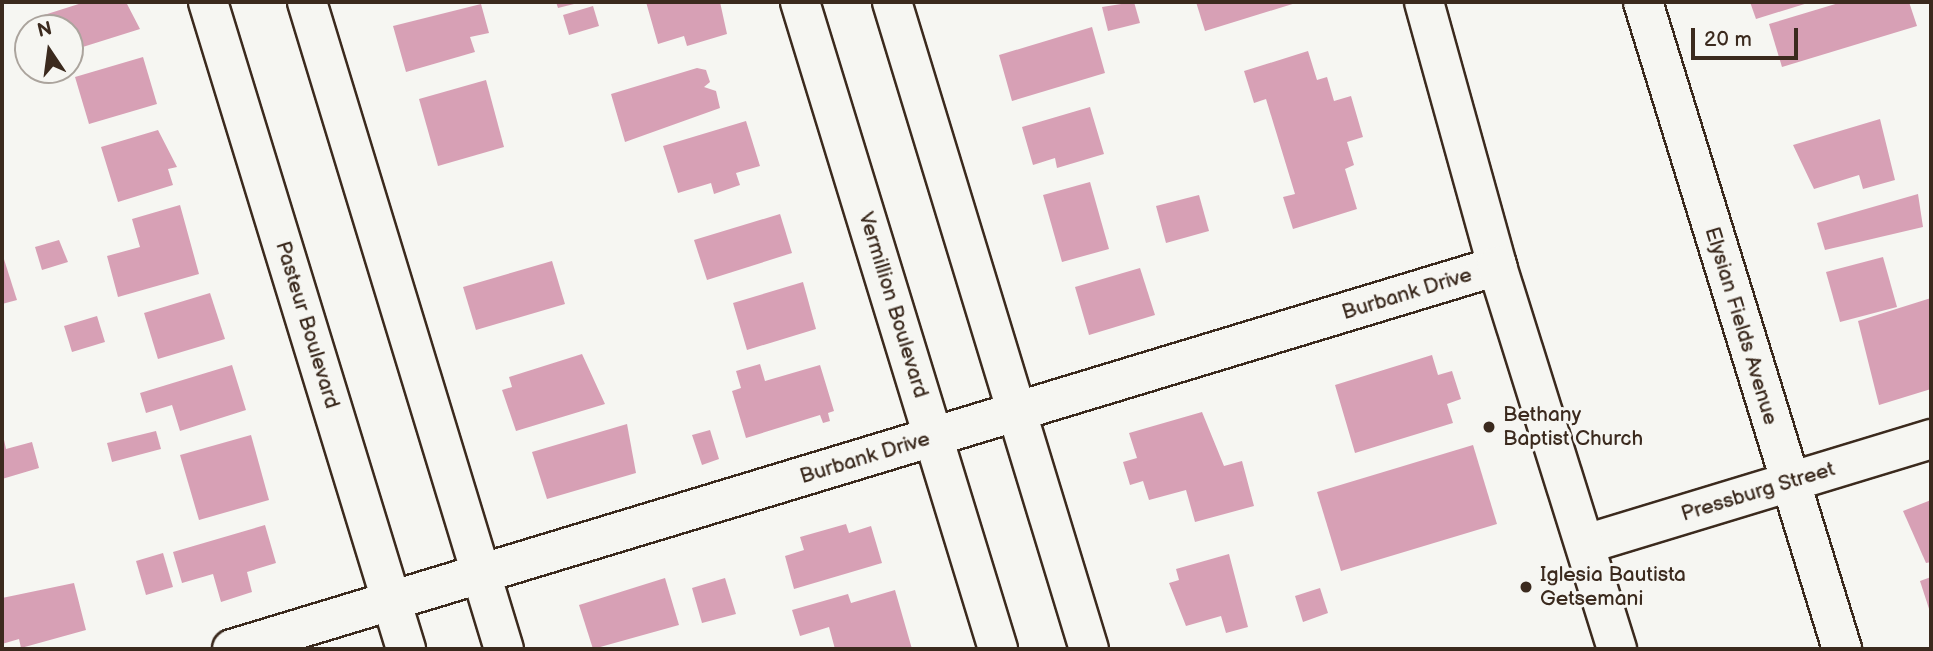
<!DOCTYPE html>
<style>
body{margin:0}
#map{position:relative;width:1933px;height:651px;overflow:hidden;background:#f6f6f2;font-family:"Balsamiq Sans",sans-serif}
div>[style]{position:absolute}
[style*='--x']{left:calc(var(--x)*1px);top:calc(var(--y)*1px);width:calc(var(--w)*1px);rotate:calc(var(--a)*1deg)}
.building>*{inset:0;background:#d7a0b5}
.roads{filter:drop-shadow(2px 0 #3b2a1e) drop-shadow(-2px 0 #3b2a1e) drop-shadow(0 2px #3b2a1e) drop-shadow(0 -2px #3b2a1e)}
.minor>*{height:38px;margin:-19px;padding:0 19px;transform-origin:19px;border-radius:19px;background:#f6f6f2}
.secondary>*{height:38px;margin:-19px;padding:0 19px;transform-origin:19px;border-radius:19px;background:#f6f6f2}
.dots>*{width:19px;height:19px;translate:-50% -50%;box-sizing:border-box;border:4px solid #f6f6f2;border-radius:50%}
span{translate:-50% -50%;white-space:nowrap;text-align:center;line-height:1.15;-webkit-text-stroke:6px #f6f6f2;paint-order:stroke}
.street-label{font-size:21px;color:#3b2a1e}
.poi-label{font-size:21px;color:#3b2a1e}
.left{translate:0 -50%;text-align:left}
.frame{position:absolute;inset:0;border:4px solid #3b2a1e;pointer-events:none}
.north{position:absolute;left:14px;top:14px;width:70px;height:70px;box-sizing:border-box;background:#f6f6f2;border:2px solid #aba49d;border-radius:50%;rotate:347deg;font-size:19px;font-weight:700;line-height:28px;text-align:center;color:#3b2a1e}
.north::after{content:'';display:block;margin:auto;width:24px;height:32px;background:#3b2a1e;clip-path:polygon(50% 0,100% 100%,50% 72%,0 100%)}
.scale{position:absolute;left:1691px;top:28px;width:107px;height:32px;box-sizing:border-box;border:4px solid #3b2a1e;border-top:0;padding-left:9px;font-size:21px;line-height:24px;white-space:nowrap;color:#3b2a1e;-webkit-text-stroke:5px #f6f6f2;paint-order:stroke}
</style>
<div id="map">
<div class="building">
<div style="clip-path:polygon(85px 2px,126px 2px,140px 29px,70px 51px,70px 28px,48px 28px,44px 15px)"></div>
<div style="clip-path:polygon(556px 2px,578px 2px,578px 3px,558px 8px)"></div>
<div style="clip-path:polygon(646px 2px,720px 2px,727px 34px,687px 46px,684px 36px,658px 44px)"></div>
<div style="clip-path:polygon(1134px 2px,1140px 23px,1108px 31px,1102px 7px)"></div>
<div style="clip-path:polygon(1196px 2px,1299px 2px,1205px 31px)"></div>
<div style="clip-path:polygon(1750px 2px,1811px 2px,1756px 19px)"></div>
<div style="clip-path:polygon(1842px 2px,1909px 2px,1917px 26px,1782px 67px,1769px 24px)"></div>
<div style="clip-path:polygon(481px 4px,489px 33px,470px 37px,475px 52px,406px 72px,393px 26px)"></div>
<div style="clip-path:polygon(593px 6px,599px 26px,569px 35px,563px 15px)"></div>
<div style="clip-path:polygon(1092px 27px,1105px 73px,1012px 101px,999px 55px)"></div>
<div style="clip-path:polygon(1308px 51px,1317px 80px,1327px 77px,1334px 101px,1351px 96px,1363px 137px,1347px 142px,1354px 165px,1345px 169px,1357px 209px,1293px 229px,1283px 197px,1295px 194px,1266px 99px,1254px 103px,1244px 71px)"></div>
<div style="clip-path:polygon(143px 57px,157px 104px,89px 124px,75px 77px)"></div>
<div style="clip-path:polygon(697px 68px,706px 70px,710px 82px,704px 87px,716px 91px,720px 108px,625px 142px,611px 94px)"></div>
<div style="clip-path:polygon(486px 80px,504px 147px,438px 166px,419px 99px)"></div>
<div style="clip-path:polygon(1090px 107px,1104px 154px,1057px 168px,1055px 158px,1033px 165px,1022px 127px)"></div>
<div style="clip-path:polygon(1880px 119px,1895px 180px,1863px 189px,1859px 175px,1814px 189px,1793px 145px)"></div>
<div style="clip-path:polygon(746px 121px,760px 166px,736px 173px,740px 185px,714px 194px,711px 183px,678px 193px,663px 146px)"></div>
<div style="clip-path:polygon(158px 130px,177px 167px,168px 169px,173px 185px,118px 202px,101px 147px)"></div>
<div style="clip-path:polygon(1090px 182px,1109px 249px,1062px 262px,1043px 195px)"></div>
<div style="clip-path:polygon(1918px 194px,1923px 227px,1825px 250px,1817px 223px)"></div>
<div style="clip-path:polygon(1199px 195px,1209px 231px,1166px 243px,1156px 206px)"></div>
<div style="clip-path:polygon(180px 205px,199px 274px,118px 297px,107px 256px,140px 247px,132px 219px)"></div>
<div style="clip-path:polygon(780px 214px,792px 253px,707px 280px,694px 240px)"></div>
<div style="clip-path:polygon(59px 240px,68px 262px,42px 270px,35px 247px)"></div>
<div style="clip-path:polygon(2px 253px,17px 300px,2px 304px)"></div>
<div style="clip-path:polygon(1883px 257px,1897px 307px,1840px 322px,1826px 272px)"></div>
<div style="clip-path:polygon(552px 261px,565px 304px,476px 330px,463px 287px)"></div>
<div style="clip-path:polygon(1140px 268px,1155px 315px,1089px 335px,1075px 287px)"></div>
<div style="clip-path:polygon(803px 282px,816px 329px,747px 350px,733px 303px)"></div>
<div style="clip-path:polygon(210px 293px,225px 339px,158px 359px,144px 313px)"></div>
<div style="clip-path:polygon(1931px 298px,1931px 389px,1879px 405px,1858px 321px)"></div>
<div style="clip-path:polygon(97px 316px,105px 342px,72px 352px,64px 326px)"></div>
<div style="clip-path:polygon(582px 354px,605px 404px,516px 431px,502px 390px,512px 387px,509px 377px)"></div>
<div style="clip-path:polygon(1432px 355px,1438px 375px,1452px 371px,1461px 399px,1447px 404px,1453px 423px,1355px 453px,1335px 385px)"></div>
<div style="clip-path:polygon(760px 364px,765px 381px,820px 365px,834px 411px,828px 413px,830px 421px,823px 423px,820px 415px,746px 438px,732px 391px,741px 388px,736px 371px)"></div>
<div style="clip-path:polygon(232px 365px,246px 410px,180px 431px,172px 405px,146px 413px,140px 393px)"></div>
<div style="clip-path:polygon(1202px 412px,1224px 466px,1242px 461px,1254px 506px,1195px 522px,1186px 490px,1149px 500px,1143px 481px,1130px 485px,1123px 462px,1137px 458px,1129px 433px)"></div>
<div style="clip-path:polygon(627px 424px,636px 473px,547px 499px,532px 452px)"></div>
<div style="clip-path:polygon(710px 430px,719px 459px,702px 465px,692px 435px)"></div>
<div style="clip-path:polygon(156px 431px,161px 449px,112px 462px,107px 443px)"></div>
<div style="clip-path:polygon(3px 435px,6px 449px,32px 442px,39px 468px,2px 479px)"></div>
<div style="clip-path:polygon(251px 435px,269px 500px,199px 520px,180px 455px)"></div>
<div style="clip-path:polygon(1473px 445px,1497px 524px,1341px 571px,1317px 492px)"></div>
<div style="clip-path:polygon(1931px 500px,1931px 562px,1926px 563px,1903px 511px)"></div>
<div style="clip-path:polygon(846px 524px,849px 533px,871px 526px,882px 563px,794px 589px,785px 556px,804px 550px,800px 537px)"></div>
<div style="clip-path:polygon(265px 525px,276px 563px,247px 572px,252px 592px,221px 602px,213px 574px,182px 583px,173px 552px)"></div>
<div style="clip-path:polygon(163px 553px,173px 587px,146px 595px,136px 561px)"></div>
<div style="clip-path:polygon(1229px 554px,1248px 627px,1226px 633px,1221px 616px,1186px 626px,1169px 583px,1179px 580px,1176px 569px)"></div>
<div style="clip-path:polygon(1931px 577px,1931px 615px,1920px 581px)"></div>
<div style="clip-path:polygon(665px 578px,679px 625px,593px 649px,579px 605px)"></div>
<div style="clip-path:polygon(725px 578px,736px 614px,702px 623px,692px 588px)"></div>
<div style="clip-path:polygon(74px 583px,86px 630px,21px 648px,19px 639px,2px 644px,2px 598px)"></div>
<div style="clip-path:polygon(1320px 588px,1328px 613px,1303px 622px,1295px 596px)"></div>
<div style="clip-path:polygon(895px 590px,912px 649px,835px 649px,829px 627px,800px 636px,792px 610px,848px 594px,851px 603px)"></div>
</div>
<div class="roads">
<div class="minor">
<div style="--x:208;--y:2;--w:677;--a:72.98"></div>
<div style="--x:307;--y:2;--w:676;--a:73.07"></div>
<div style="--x:800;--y:2;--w:677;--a:72.98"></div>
<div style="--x:892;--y:2;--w:676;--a:73.07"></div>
<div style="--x:1586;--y:544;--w:361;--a:-16.9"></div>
<div style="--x:232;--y:649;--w:1322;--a:-16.84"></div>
</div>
<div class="secondary">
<div style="--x:1424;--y:2;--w:274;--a:74.5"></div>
<div style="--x:1497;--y:266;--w:401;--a:72.6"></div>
<div style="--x:1643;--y:2;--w:677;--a:72.9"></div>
</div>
</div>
<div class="dots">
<div style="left:1489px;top:427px;background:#3b2a1e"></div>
<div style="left:1526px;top:587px;background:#3b2a1e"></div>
</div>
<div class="street-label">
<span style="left:1407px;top:294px;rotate:-17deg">Burbank Drive</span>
<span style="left:893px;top:305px;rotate:73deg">Vermillion Boulevard</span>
<span style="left:307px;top:325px;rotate:73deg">Pasteur Boulevard</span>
<span style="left:1741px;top:326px;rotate:73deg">Elysian Fields Avenue</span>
<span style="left:865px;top:458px;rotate:-17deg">Burbank Drive</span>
<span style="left:1758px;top:492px;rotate:-17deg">Pressburg Street</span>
</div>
<div class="poi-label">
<span class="left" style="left:1503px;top:427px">Bethany<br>Baptist Church</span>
<span class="left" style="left:1540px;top:587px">Iglesia Bautista<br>Getsemani</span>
</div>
<div class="frame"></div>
<div class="north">N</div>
<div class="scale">20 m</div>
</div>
